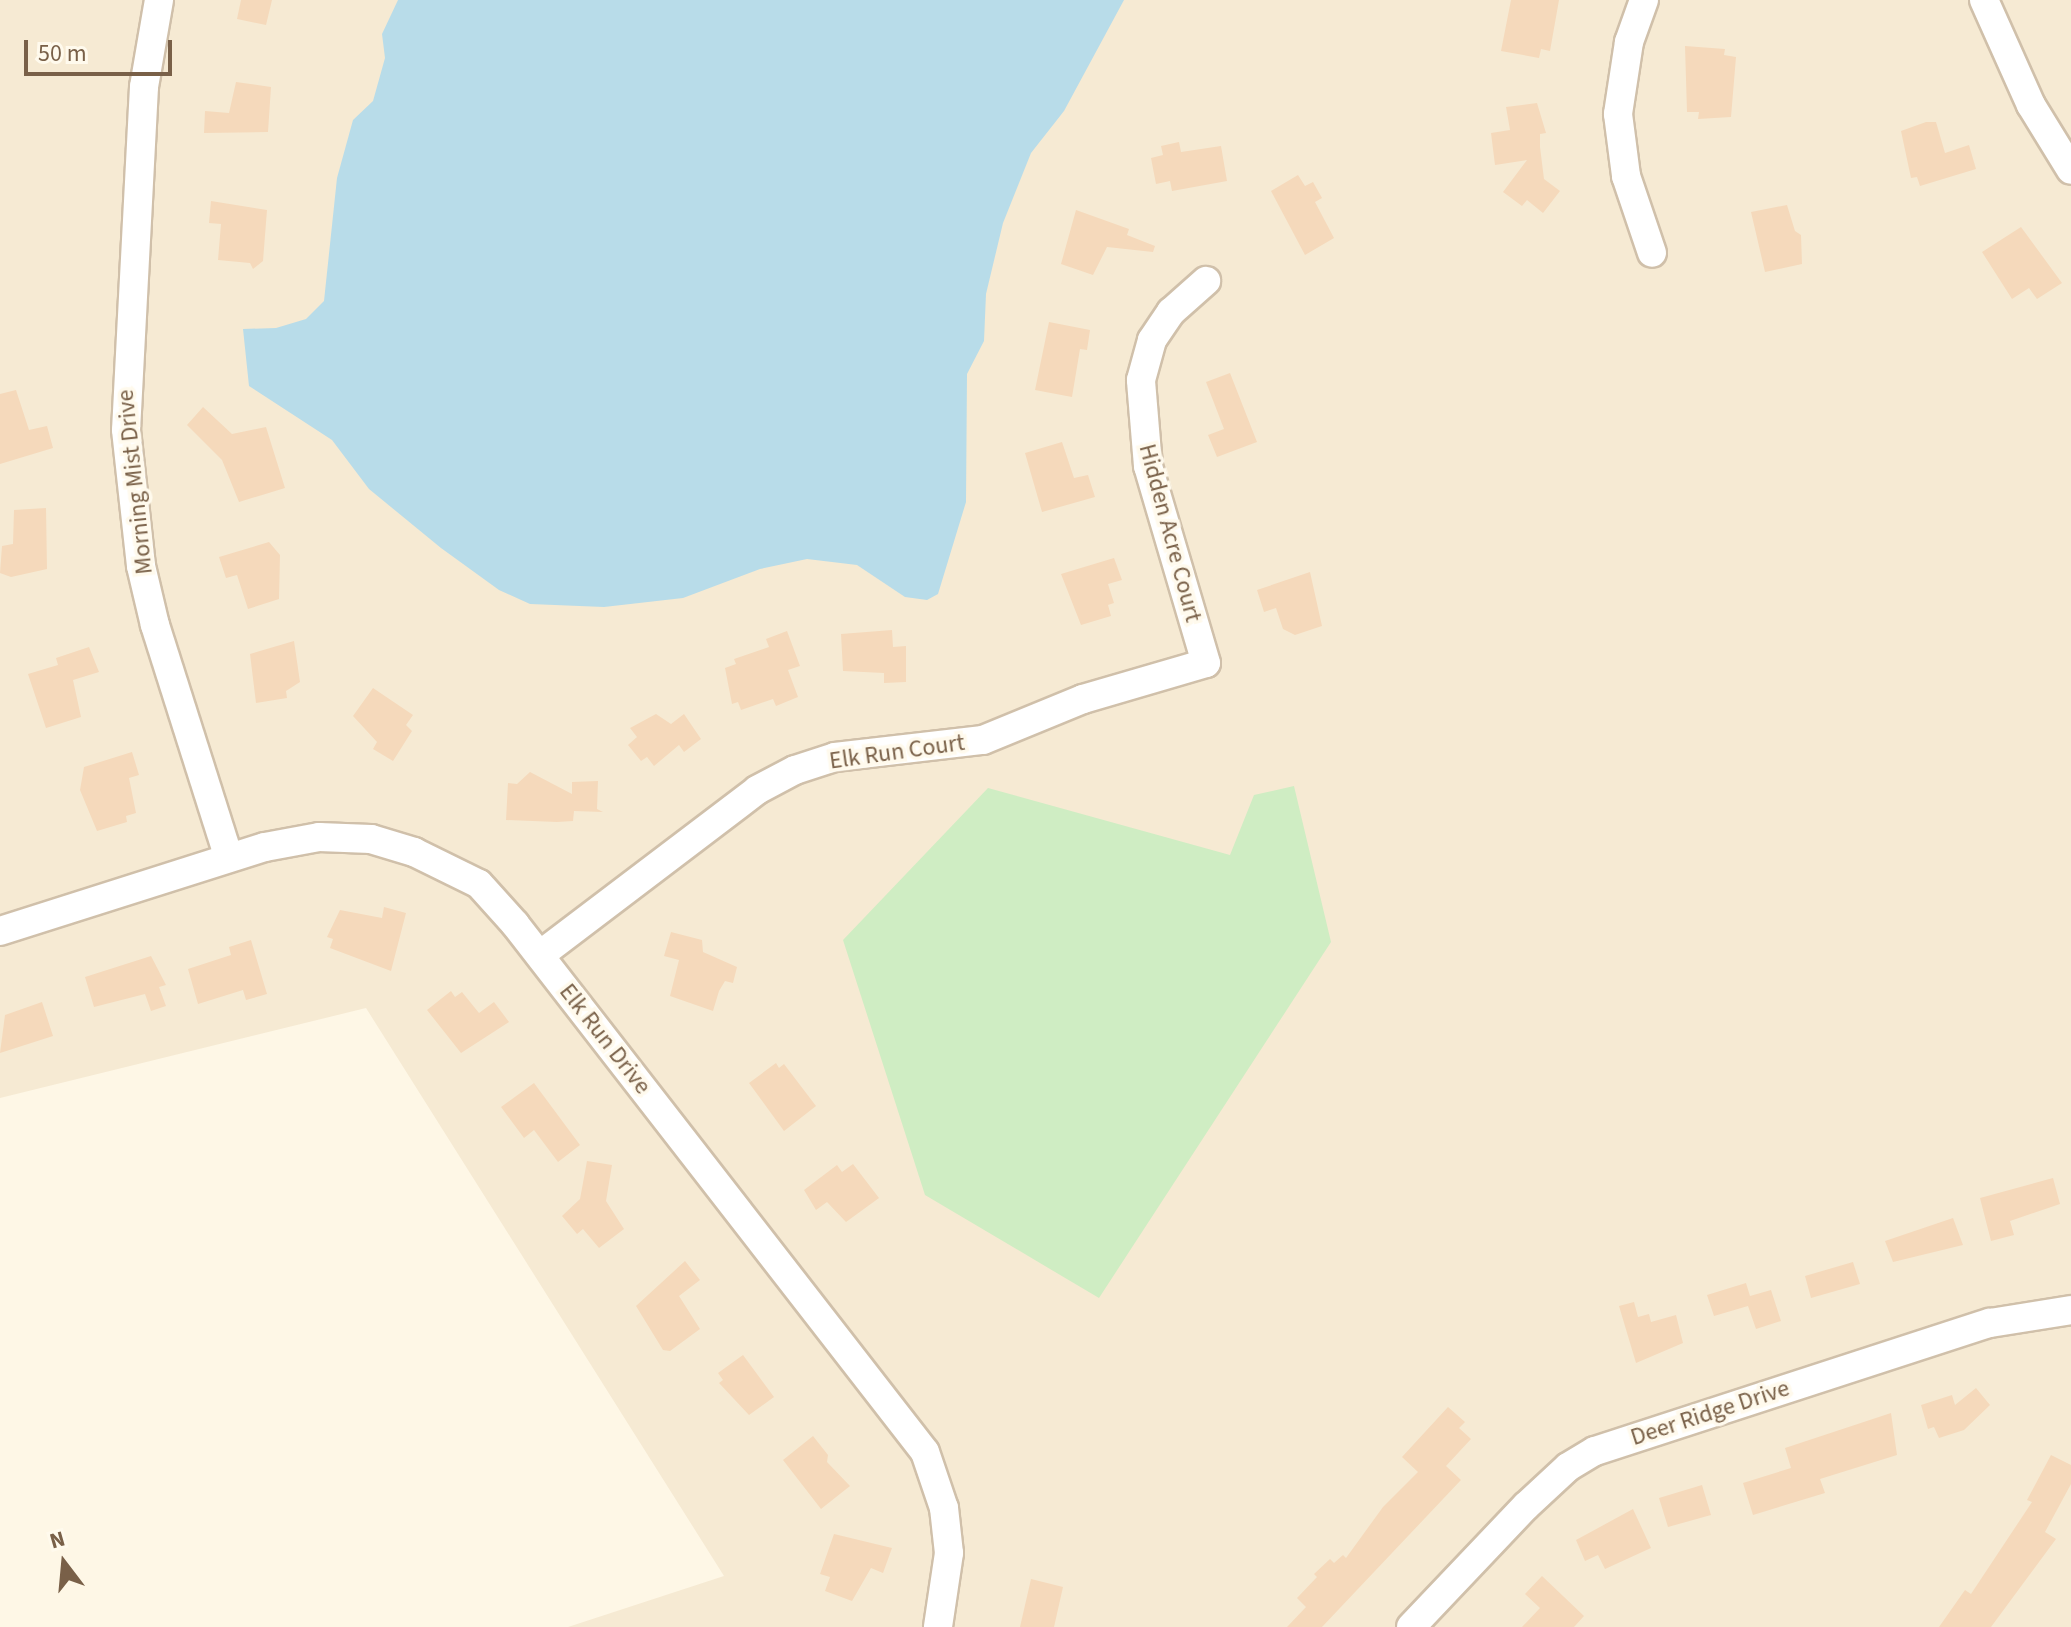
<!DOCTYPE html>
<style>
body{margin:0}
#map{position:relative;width:2071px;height:1627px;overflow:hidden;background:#fef7e6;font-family:"Source Sans 3",sans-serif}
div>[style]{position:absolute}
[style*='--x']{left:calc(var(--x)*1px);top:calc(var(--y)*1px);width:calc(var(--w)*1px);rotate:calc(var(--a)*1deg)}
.residential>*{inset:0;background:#f6ead3}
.green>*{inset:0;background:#cfedc3}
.water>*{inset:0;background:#b8dce9}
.building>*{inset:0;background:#f5d9bb}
.roads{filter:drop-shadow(2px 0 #d0c0aa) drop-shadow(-2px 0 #d0c0aa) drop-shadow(0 2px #d0c0aa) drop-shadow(0 -2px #d0c0aa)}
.minor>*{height:28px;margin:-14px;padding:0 14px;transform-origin:14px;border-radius:14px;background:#fff}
span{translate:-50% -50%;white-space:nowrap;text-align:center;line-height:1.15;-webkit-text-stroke:7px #fffaed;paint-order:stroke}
.street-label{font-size:24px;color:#796048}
.north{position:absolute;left:24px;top:1523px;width:80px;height:80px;-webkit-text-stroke:6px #fffaed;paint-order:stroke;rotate:344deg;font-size:22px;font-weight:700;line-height:32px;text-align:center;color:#796048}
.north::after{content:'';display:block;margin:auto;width:28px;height:36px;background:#796048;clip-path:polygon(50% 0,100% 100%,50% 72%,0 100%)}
.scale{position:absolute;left:24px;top:40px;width:148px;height:36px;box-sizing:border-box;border:4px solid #796048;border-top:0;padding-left:10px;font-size:24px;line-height:28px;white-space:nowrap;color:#796048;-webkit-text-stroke:6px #fffaed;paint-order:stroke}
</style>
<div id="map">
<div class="residential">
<div style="clip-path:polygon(0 0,2071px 0,2071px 1627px,568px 1627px,724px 1576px,366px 1008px,0 1098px)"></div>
</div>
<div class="green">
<div style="clip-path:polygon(1294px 786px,1331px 942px,1099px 1298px,925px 1195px,843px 940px,988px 788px,1230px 855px,1254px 795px)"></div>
</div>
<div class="water">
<div style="clip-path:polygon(398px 0,1124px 0,1064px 111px,1031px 153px,1003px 223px,986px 294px,984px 341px,967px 374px,966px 502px,938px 594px,927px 600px,905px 597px,857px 565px,807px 559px,760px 569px,683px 598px,604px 607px,530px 604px,499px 590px,441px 548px,369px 489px,332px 440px,249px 386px,243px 329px,276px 328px,306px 319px,324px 301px,337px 178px,353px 120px,373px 101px,385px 58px,382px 34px)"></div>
</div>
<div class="building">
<div style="clip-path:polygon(241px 0,272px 0,266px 25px,237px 19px)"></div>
<div style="clip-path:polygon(1511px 0,1559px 0,1550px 51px,1541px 49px,1539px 58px,1501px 51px)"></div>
<div style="clip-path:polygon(1685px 46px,1725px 49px,1724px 55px,1736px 57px,1731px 117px,1698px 119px,1699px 112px,1687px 112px)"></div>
<div style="clip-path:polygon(236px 82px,271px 87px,268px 132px,204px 133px,205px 111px,229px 113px)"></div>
<div style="clip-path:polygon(1537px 103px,1546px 133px,1540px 134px,1540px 147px,1544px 179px,1560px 191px,1543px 213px,1527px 200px,1522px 206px,1503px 192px,1527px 160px,1495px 165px,1491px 133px,1510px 130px,1506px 107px)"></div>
<div style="clip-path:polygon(1926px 122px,1936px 122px,1945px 153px,1969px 145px,1976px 169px,1920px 186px,1917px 177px,1911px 178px,1901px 131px)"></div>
<div style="clip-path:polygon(1179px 142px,1181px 152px,1221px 146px,1227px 181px,1172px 191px,1170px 181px,1156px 184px,1151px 158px,1163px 155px,1161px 146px)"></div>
<div style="clip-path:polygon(1298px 175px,1305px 186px,1313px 182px,1322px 198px,1315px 202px,1334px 238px,1305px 255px,1271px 191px)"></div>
<div style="clip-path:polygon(211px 201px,267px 210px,263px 261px,253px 269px,250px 263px,218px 260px,221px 224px,209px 223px)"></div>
<div style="clip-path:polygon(1787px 205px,1795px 231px,1801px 235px,1802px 264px,1765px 272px,1751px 212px)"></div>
<div style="clip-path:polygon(1076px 210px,1129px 229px,1127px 235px,1155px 246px,1153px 252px,1107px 247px,1093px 275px,1061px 264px)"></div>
<div style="clip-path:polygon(2021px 227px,2062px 283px,2037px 299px,2029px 288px,2012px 299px,1982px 252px)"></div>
<div style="clip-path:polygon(1049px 322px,1090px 330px,1087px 350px,1080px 349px,1072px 397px,1035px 390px)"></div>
<div style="clip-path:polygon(1230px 373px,1257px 442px,1217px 457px,1208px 435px,1224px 429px,1206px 382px)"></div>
<div style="clip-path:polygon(16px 390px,29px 430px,47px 426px,53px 448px,0 464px,0 394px)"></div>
<div style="clip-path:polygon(203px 407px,232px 434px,266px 427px,285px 488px,239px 502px,222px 460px,187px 425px)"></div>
<div style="clip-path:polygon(1062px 442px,1074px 478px,1088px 475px,1095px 497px,1042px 512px,1025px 453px)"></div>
<div style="clip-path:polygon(46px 508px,47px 569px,11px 577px,0 573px,2px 546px,13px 544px,14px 510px)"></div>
<div style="clip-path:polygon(269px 542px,280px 555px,279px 599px,248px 609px,237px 575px,226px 578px,219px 557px)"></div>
<div style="clip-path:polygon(1114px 558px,1122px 580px,1108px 584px,1114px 603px,1108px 605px,1111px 616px,1081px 625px,1061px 574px)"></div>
<div style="clip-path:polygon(1310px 572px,1322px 626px,1295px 635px,1283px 629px,1276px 608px,1264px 612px,1257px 590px)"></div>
<div style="clip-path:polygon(892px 630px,893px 647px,906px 646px,906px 682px,884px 683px,884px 673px,843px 671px,841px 634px)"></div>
<div style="clip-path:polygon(787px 631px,800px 666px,788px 670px,798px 697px,776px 706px,773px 699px,741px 710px,738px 702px,732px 704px,725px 668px,736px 664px,734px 659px,769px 647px,766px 639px)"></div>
<div style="clip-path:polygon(294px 641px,300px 682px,286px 691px,287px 698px,256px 703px,250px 654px)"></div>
<div style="clip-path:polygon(89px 647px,99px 672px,73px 680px,81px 717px,46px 728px,28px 674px,58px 665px,56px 658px)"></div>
<div style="clip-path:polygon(373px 688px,413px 715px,406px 725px,412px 731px,393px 761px,373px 749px,377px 742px,353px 716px)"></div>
<div style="clip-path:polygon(656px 714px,671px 724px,684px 714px,701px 739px,684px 752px,679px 745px,654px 766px,647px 757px,641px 761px,628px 745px,637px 737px,630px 728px)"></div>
<div style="clip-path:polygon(132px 752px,139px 775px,129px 778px,136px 813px,126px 816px,127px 822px,97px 831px,80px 790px,84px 767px)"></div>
<div style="clip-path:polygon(530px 772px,572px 794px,572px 782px,598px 781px,597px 809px,603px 812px,574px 811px,573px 821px,557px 822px,506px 820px,508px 783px,517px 784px)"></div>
<div style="clip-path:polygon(384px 907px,406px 913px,391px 971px,330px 948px,333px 939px,327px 937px,340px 910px,382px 918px)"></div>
<div style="clip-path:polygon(671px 932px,702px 940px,703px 952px,737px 967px,733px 983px,725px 981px,719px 991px,713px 1011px,670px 996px,679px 960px,664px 956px)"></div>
<div style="clip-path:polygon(251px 940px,267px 994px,246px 1000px,243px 990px,198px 1004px,188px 969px,231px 955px,229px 947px)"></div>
<div style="clip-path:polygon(151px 956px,166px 985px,159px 987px,166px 1006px,151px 1011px,145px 994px,94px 1007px,85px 977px)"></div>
<div style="clip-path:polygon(451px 991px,455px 997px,462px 992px,479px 1013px,494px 1002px,509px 1022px,461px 1053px,427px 1010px)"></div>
<div style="clip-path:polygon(42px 1002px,53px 1036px,0 1053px,5px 1015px)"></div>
<div style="clip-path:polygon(776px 1063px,779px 1068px,784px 1064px,816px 1106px,784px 1131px,749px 1083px)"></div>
<div style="clip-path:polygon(534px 1083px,580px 1145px,558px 1162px,534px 1130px,524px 1138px,501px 1107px)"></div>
<div style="clip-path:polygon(587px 1161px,612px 1165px,606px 1201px,624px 1229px,599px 1248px,583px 1229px,577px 1234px,562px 1216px,580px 1199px)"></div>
<div style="clip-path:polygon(853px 1164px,879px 1198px,846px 1222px,827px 1202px,816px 1210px,804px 1190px,837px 1165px,842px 1172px)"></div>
<div style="clip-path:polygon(2053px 1178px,2060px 1204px,2010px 1221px,2014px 1235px,1991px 1241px,1980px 1198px)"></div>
<div style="clip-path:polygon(1953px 1218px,1963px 1245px,1893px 1262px,1885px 1241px)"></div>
<div style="clip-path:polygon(685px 1261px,700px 1280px,679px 1296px,700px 1329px,670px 1351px,663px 1350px,636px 1306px)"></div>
<div style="clip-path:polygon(1853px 1262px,1860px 1284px,1811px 1298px,1805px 1276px)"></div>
<div style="clip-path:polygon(1746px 1283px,1750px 1296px,1771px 1290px,1781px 1321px,1756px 1329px,1748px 1306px,1714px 1316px,1707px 1295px)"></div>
<div style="clip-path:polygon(1634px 1302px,1638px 1317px,1649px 1314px,1651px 1322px,1676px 1315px,1683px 1343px,1636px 1363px,1619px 1306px)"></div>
<div style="clip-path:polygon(743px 1355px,774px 1397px,749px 1415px,719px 1383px,723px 1380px,718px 1373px)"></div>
<div style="clip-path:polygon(1976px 1388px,1990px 1405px,1964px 1430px,1939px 1438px,1934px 1427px,1928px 1429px,1921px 1405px,1952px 1395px,1955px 1405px)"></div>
<div style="clip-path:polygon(1448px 1407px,1465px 1422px,1459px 1428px,1471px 1439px,1446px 1466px,1461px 1480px,1322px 1627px,1287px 1627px,1306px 1607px,1297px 1598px,1317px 1577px,1314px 1574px,1330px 1559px,1334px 1563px,1343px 1555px,1346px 1558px,1383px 1507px,1418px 1472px,1402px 1457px)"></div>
<div style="clip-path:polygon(1891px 1413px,1897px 1455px,1820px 1479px,1825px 1493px,1753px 1515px,1743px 1483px,1791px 1468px,1785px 1448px)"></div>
<div style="clip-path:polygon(813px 1436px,828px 1455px,827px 1462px,850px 1486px,821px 1509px,783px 1460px)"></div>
<div style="clip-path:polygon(2051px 1455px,2071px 1465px,2071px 1484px,2045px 1532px,2056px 1539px,1991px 1627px,1939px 1627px,1965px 1590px,1971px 1594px,2032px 1502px,2027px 1500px)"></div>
<div style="clip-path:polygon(1702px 1485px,1711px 1515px,1668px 1527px,1659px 1498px)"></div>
<div style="clip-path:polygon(1633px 1509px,1651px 1548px,1605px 1569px,1598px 1555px,1585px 1561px,1576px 1540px)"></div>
<div style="clip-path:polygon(834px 1534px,892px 1548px,883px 1573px,871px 1568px,852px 1601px,825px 1591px,830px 1577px,820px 1574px)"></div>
<div style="clip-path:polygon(1542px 1576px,1584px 1616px,1574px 1627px,1522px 1627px,1540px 1608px,1525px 1594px)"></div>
<div style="clip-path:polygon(1031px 1579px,1063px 1587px,1054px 1627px,1020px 1627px)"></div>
</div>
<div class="roads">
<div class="minor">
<div style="--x:159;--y:0;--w:88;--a:99.8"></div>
<div style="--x:144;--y:87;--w:343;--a:93"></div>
<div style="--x:126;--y:430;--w:137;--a:83.7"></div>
<div style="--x:141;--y:566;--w:61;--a:76.7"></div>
<div style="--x:155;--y:625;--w:244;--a:72.4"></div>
<div style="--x:1644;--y:0;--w:45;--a:109.7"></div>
<div style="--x:1629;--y:42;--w:73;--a:98.7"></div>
<div style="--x:1618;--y:114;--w:63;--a:82.6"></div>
<div style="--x:1626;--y:176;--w:81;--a:71.3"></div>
<div style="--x:1984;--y:0;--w:115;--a:65.9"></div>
<div style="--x:2031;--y:105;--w:76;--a:58.4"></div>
<div style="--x:0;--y:931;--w:278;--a:-17.6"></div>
<div style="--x:265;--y:847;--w:55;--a:-10.5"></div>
<div style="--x:319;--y:837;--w:52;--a:2.2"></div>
<div style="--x:371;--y:839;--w:45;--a:16.8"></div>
<div style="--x:414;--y:852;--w:72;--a:26.2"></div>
<div style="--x:479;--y:884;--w:54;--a:48"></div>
<div style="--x:515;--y:924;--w:668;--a:52.17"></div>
<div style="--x:925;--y:1452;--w:59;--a:71.3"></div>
<div style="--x:944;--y:1508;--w:45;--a:83.7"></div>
<div style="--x:949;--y:1553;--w:75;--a:98.5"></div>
<div style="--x:540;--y:955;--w:273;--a:-37.2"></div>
<div style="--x:757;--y:790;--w:43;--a:-27.8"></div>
<div style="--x:795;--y:770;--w:42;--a:-18"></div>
<div style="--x:835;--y:757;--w:149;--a:-6.6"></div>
<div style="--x:983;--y:740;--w:108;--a:-22.3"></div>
<div style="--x:1083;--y:699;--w:128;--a:-16.3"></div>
<div style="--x:1206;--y:663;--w:205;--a:-106.4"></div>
<div style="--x:1148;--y:466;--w:86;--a:-94.7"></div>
<div style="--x:1141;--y:380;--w:41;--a:-74.6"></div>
<div style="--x:1152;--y:340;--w:34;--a:-56"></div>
<div style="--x:1171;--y:312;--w:47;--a:-41.5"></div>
<div style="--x:1411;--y:1627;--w:167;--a:-46.5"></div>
<div style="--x:1526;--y:1506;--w:57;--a:-42.9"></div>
<div style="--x:1568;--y:1467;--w:31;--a:-31"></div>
<div style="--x:1595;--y:1451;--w:415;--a:-18"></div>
<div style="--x:1990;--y:1323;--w:82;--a:-9.1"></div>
</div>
</div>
<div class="street-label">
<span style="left:135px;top:482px;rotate:-96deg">Morning Mist Drive</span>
<span style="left:1170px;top:533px;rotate:75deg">Hidden Acre Court</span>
<span style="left:897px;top:752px;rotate:-8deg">Elk Run Court</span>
<span style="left:605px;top:1039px;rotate:52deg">Elk Run Drive</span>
<span style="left:1710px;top:1413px;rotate:-18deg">Deer Ridge Drive</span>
</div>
<div class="north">N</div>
<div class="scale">50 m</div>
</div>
